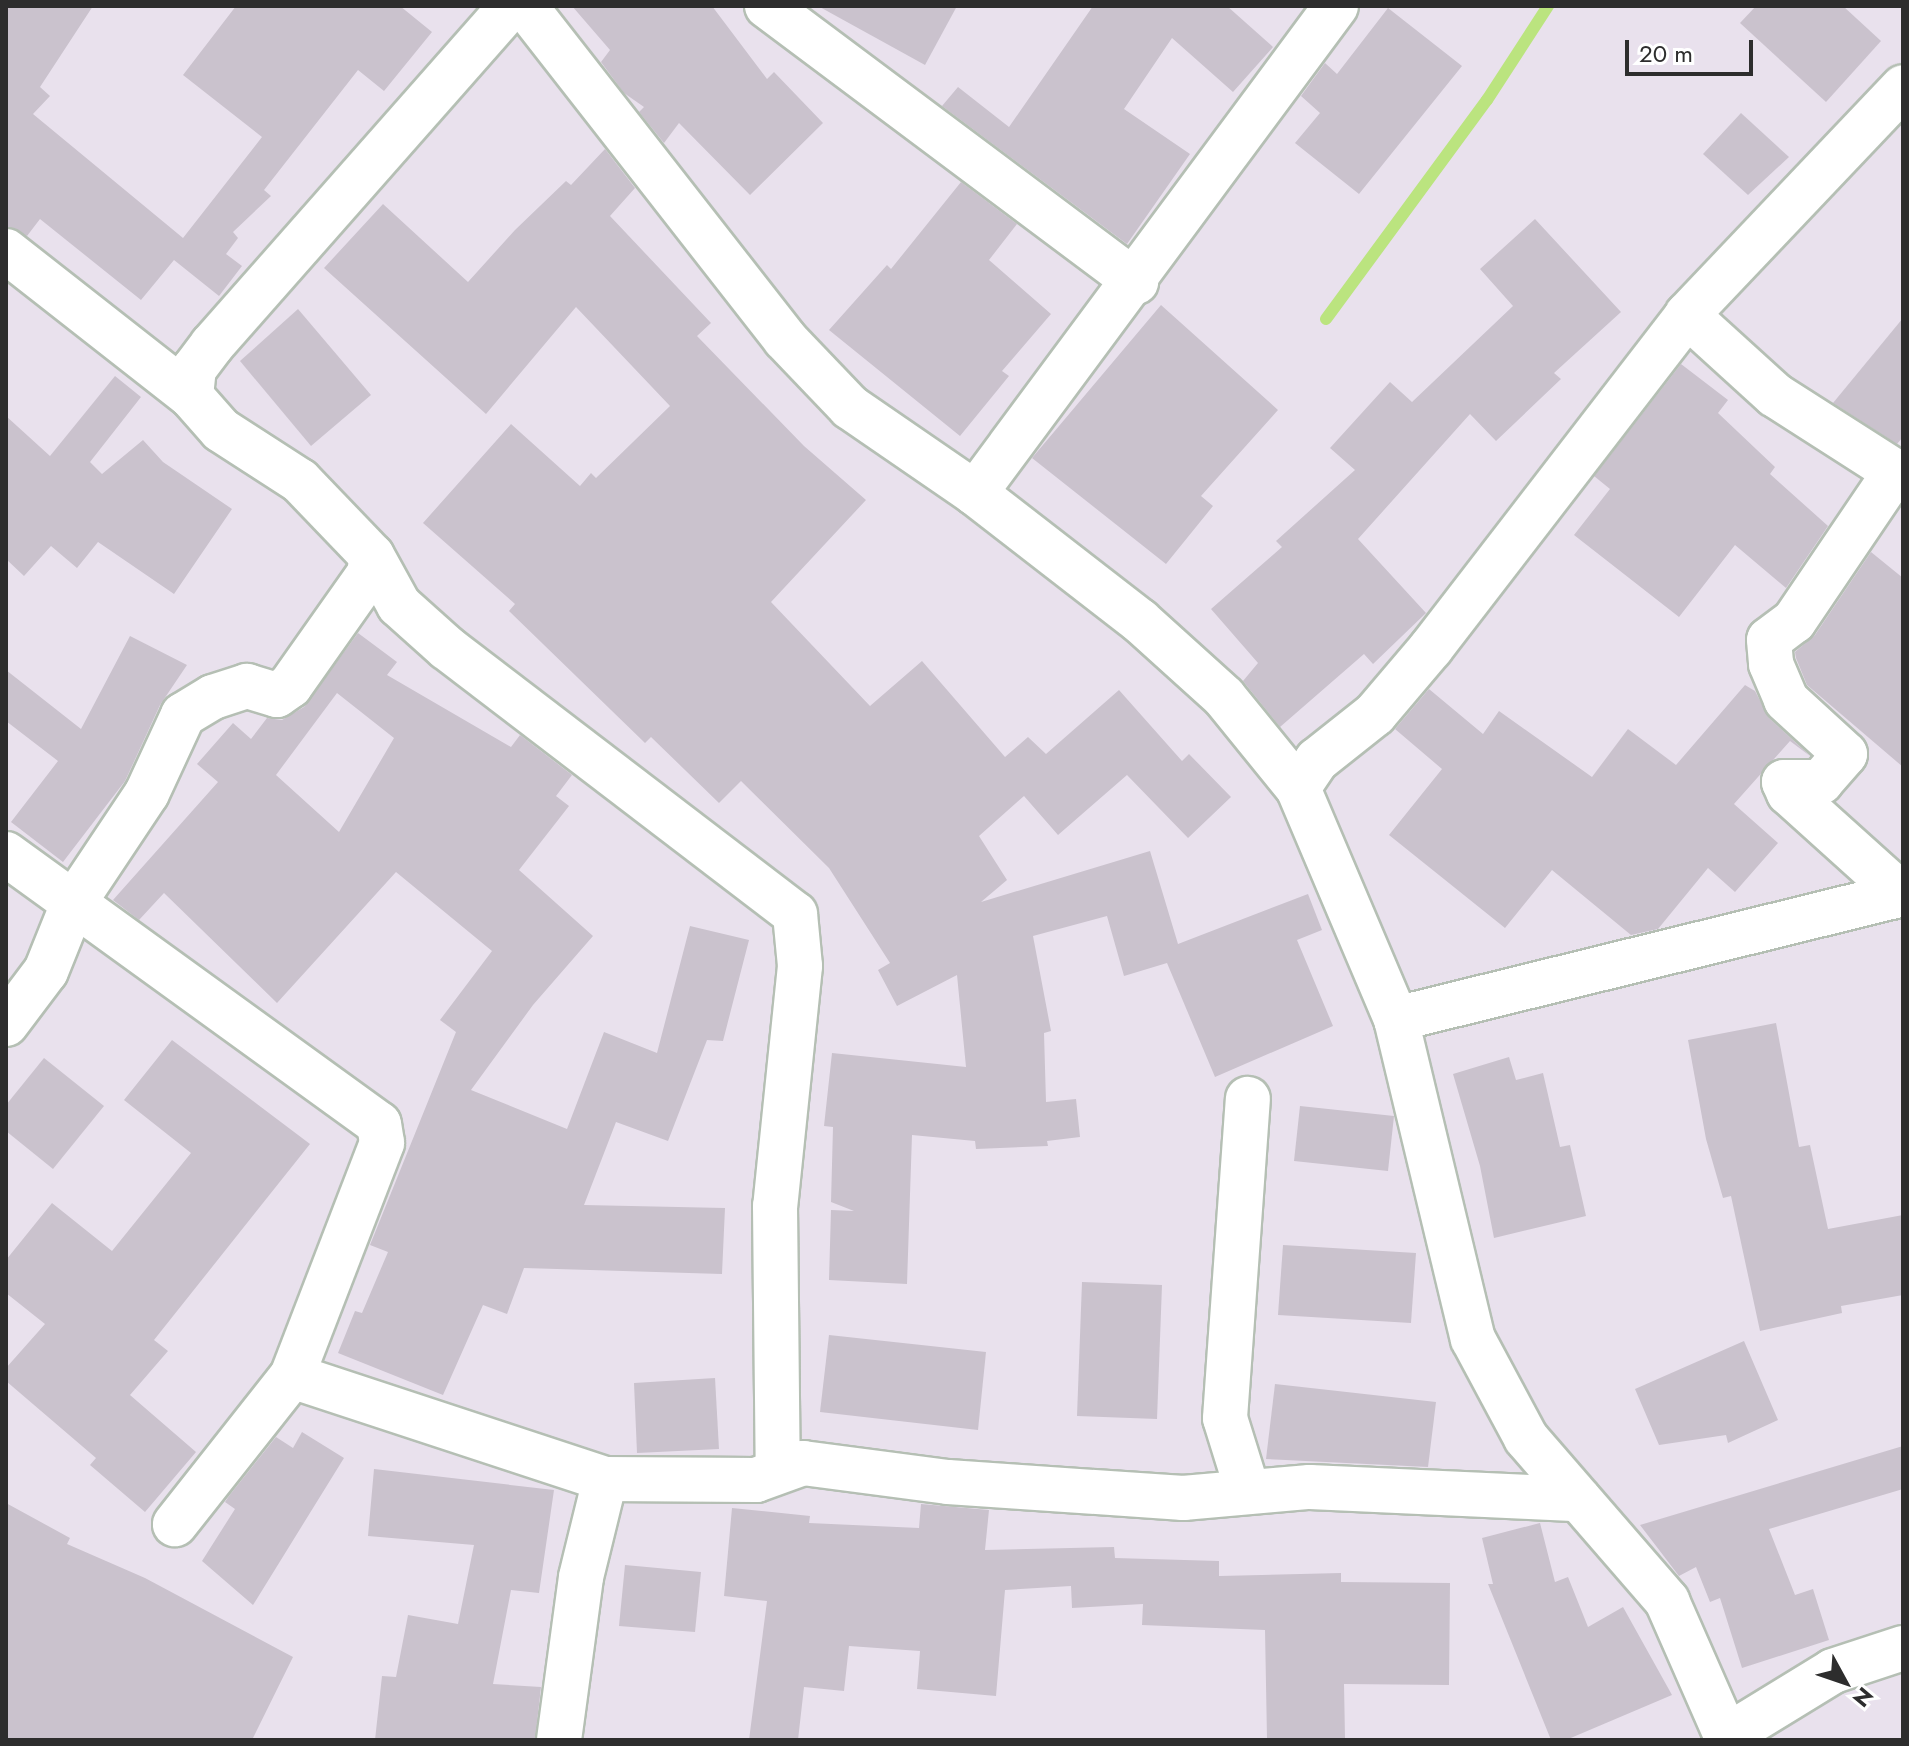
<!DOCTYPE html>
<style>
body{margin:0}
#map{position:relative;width:1909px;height:1746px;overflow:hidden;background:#e9e1ed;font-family:Jost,sans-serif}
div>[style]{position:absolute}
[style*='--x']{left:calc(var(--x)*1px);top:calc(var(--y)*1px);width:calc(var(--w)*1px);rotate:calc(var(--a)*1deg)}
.stream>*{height:12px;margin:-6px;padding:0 6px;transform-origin:6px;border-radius:6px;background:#bbe47f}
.building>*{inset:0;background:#cac2cd}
.roads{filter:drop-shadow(2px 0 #b5bfb4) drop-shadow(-2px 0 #b5bfb4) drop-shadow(0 2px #b5bfb4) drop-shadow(0 -2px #b5bfb4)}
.minor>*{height:44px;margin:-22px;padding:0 22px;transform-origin:22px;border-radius:22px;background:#fff}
span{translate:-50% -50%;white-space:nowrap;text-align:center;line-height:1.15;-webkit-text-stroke:6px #fff;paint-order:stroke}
.frame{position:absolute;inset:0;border:8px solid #2d2d2d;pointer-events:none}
.north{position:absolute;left:1805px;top:1642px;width:80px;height:80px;-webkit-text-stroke:6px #fff;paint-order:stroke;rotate:130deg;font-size:22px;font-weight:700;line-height:32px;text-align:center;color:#2d2d2d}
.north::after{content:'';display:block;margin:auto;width:28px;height:36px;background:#2d2d2d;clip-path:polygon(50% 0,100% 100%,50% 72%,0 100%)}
.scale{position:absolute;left:1625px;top:40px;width:128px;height:36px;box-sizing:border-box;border:4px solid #2d2d2d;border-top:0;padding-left:10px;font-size:24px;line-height:28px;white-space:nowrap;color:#2d2d2d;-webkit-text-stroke:6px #fff;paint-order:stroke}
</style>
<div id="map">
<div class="stream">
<div style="--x:1326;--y:319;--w:272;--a:-53.7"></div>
<div style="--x:1487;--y:100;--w:112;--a:-57"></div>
</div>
<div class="building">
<div style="clip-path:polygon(6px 6px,93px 6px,40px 87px,50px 96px,33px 114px,183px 238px,262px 137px,183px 75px,236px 6px,400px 6px,432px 32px,384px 91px,358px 70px,264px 190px,271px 196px,233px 232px,238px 238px,226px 254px,242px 266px,219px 296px,174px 260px,141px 300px,40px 219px,27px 236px,6px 227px)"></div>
<div style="clip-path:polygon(572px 6px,712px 6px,767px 79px,774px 72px,823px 123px,750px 195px,679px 123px,664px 143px,639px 112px,644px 107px,624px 93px,601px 62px,610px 50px)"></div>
<div style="clip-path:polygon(818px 6px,957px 6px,925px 65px)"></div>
<div style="clip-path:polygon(1093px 6px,1227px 6px,1273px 47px,1233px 92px,1172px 38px,1124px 109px,1190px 154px,1127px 244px,942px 106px,958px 87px,1009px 127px)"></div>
<div style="clip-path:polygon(1756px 6px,1843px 6px,1881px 41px,1826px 102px,1740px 23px)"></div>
<div style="clip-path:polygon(1388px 8px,1462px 66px,1359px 194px,1295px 143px,1320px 113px,1301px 96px,1325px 63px,1337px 74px)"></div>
<div style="clip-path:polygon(1741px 113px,1789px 157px,1748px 195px,1703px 154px)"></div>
<div style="clip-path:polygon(605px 149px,635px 188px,610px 216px,711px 323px,697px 336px,804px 446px,866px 500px,771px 602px,870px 706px,922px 661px,1005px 757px,1028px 737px,1046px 754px,1119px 690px,1182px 761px,1189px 754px,1231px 797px,1188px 838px,1127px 775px,1058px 835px,1024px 796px,979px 836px,1007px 880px,981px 902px,1150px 851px,1178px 944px,1308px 894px,1322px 930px,1297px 940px,1333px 1026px,1215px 1077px,1167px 963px,1124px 976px,1107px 916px,1033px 936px,1051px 1031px,1044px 1033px,1046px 1102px,1076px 1099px,1080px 1137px,1047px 1141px,1048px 1146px,976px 1149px,975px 1141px,912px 1135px,907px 1284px,829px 1280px,831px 1210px,854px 1211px,831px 1202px,833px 1127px,824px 1126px,832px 1053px,966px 1067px,957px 975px,897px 1006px,878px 970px,890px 963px,829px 868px,741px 781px,719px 803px,651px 737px,645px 743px,509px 611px,515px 604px,423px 523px,511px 424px,580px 486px,591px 473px,596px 478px,670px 406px,576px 307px,486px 414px,324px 268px,383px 204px,468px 282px,515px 230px,566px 181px,571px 185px)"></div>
<div style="clip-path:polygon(961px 182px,1017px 224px,989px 260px,1051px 314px,1002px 371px,1009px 376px,960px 436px,829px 330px,887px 265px,891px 269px)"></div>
<div style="clip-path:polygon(1535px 219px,1621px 312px,1554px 373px,1561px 379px,1496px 441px,1470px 414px,1358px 539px,1426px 613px,1373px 664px,1364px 654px,1280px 727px,1243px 681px,1258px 663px,1211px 609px,1282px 547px,1276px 541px,1355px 470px,1330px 448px,1390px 382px,1412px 402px,1513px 306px,1480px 269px)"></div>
<div style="clip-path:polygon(1161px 305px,1278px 410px,1201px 496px,1213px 506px,1166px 564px,1032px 458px)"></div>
<div style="clip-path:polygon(298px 309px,371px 395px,311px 446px,240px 361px)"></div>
<div style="clip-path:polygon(1903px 318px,1903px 437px,1897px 444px,1833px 403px)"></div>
<div style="clip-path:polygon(1681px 364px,1728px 400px,1718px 413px,1775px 467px,1770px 474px,1828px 526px,1786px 588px,1735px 545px,1679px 617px,1574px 535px,1610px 489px,1594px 476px)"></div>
<div style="clip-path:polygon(115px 376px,141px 397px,90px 462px,102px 474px,143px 440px,163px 462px,232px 509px,174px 594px,98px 542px,77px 568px,51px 546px,24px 576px,6px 559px,6px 416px,50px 456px)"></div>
<div style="clip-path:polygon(1871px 552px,1903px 578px,1903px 767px,1807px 685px,1796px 658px,1795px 652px,1815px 635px)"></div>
<div style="clip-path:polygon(evenodd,358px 633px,397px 662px,387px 675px,511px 747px,520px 735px,572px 775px,556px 796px,569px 806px,519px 870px,593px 936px,533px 1005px,471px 1090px,567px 1129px,604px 1032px,657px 1053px,690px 926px,749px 940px,723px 1041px,707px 1040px,668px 1141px,616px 1122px,584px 1205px,725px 1208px,722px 1274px,524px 1268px,507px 1314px,483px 1305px,443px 1395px,338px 1353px,355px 1311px,362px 1313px,388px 1252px,370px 1245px,456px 1032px,440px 1020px,492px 951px,396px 872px,277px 1003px,164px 893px,139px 920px,113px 900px,218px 782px,197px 764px,233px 723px,251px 739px,267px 718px,282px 720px,304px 707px,358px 633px,337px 693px,394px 738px,339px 832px,276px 775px,337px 693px)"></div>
<div style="clip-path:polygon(130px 636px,187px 665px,160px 705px,125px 781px,63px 862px,11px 822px,58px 761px,6px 721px,6px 670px,81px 729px)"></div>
<div style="clip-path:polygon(1745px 685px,1755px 691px,1769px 718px,1810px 756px,1790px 741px,1734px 804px,1778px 843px,1735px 892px,1708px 868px,1658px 929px,1631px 935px,1552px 870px,1505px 928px,1389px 835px,1442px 769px,1395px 729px,1429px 689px,1483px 734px,1499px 711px,1592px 777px,1628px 729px,1676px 765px)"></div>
<div style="clip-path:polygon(1776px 1023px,1799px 1147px,1810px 1145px,1828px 1229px,1903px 1215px,1903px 1295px,1841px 1306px,1842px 1313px,1760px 1331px,1731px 1196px,1723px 1198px,1706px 1139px,1688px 1040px)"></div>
<div style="clip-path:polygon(172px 1040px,310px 1144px,154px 1340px,168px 1351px,130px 1395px,196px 1452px,145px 1512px,90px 1465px,96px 1458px,6px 1381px,6px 1368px,45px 1324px,6px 1293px,6px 1260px,52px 1203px,112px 1251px,191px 1153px,124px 1100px)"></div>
<div style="clip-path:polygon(1509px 1057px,1516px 1080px,1543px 1073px,1560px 1147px,1570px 1145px,1586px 1216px,1494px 1238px,1480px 1166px,1453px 1074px)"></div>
<div style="clip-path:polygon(44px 1058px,104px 1106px,53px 1169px,6px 1131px,6px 1105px)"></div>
<div style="clip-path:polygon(1300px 1106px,1394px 1116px,1388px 1171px,1294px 1161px)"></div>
<div style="clip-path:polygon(1283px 1245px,1416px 1253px,1411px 1323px,1278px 1315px)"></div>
<div style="clip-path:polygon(1082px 1282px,1162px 1285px,1157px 1419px,1077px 1416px)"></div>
<div style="clip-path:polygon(829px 1335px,986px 1352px,978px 1430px,820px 1412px)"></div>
<div style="clip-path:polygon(1744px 1341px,1778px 1420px,1728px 1443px,1726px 1435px,1659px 1445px,1635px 1389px)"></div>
<div style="clip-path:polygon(715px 1378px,719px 1449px,637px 1453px,634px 1383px)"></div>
<div style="clip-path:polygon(1275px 1384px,1436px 1402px,1428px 1467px,1266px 1459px)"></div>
<div style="clip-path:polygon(302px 1432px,344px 1458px,253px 1605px,202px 1561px,235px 1509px,225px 1502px,229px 1496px,276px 1437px,293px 1448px)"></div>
<div style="clip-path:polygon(1903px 1446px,1903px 1489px,1769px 1529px,1795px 1595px,1813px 1589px,1829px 1640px,1742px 1668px,1720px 1598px,1710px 1602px,1696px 1567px,1679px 1576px,1640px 1525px)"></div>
<div style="clip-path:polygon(374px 1469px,554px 1490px,539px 1593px,511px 1590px,493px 1684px,541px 1687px,535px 1740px,375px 1740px,382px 1676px,396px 1677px,408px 1615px,458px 1624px,474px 1545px,368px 1536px)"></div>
<div style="clip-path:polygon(6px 1503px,70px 1538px,67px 1544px,145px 1578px,293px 1657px,252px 1740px,6px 1740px)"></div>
<div style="clip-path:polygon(921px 1504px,989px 1510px,985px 1550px,1114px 1547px,1115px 1558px,1219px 1561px,1219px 1576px,1341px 1573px,1341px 1582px,1450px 1583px,1449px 1685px,1344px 1684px,1345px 1738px,1267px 1739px,1265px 1630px,1142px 1625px,1143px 1604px,1072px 1608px,1071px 1586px,1005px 1590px,996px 1696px,917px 1689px,920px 1651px,849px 1646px,844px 1691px,804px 1687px,798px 1740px,749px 1740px,767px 1601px,724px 1596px,732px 1508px,810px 1516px,809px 1523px,919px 1528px)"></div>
<div style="clip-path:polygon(1540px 1523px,1555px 1582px,1568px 1577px,1588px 1627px,1623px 1607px,1672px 1695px,1566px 1740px,1551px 1740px,1488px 1584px,1493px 1584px,1482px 1538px)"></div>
<div style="clip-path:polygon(625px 1565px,701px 1572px,695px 1632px,619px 1626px)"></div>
</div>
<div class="roads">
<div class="minor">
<div style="--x:525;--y:6;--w:422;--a:52"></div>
<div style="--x:785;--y:339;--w:94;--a:46.3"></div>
<div style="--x:850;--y:407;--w:152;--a:34.5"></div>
<div style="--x:975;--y:493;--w:209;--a:37.8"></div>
<div style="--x:1140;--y:621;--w:113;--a:42.1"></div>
<div style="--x:1224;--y:697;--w:117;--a:50.9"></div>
<div style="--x:1298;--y:788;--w:251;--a:67"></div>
<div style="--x:1396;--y:1019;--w:329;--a:76.5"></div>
<div style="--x:1473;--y:1339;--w:112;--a:61.8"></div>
<div style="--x:1526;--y:1438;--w:216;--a:49.1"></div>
<div style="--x:1667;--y:1601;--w:152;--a:66.3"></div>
<div style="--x:767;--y:6;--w:461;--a:36.8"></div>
<div style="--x:6;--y:251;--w:235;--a:38.1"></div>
<div style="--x:191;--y:396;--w:45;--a:48.6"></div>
<div style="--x:221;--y:430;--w:94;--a:32.8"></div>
<div style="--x:300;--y:481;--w:104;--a:46.2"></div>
<div style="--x:372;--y:556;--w:56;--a:61.1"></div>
<div style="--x:399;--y:605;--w:64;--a:41.9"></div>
<div style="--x:447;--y:648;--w:438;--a:37.4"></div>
<div style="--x:795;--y:914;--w:52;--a:84.5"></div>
<div style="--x:800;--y:966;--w:241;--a:95.9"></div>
<div style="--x:775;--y:1206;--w:265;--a:89.4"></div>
<div style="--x:1687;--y:315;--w:119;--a:42.3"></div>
<div style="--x:1775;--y:395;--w:152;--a:32.6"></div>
<div style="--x:191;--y:396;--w:27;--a:-84"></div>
<div style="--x:194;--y:369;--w:30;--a:-53"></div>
<div style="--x:212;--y:345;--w:452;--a:-48.6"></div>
<div style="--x:1895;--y:472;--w:180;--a:124.1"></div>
<div style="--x:1794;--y:621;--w:31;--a:143"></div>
<div style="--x:1769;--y:640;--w:24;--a:85"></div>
<div style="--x:1771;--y:664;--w:39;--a:67"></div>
<div style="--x:1786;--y:700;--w:80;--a:42.5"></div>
<div style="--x:1845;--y:754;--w:37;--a:131"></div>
<div style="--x:1821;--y:782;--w:37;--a:180"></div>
<div style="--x:1784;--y:782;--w:12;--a:66"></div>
<div style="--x:1789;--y:793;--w:151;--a:42"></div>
<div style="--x:975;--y:493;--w:606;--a:-53.45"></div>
<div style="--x:1298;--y:788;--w:34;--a:-56"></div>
<div style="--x:1317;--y:760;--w:74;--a:-38.4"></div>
<div style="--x:1375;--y:714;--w:87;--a:-49.7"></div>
<div style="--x:1431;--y:648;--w:420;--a:-52.4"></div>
<div style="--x:1687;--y:315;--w:314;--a:-46.5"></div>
<div style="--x:6;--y:854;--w:460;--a:35.9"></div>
<div style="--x:379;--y:1124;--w:19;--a:81"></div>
<div style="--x:382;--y:1143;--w:250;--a:111.1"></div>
<div style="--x:292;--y:1376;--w:189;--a:128.3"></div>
<div style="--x:1396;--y:1019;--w:522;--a:-13.85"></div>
<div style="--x:6;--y:1024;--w:66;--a:-53"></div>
<div style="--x:46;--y:971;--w:72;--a:-68.1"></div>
<div style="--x:73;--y:904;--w:133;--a:-56.3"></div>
<div style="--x:147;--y:793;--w:86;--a:-65.2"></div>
<div style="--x:183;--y:715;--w:35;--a:-31"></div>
<div style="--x:213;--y:697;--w:36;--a:-18"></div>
<div style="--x:247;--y:686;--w:31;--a:17"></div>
<div style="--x:277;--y:695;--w:16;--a:-35"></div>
<div style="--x:290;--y:686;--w:137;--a:-54.8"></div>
<div style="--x:369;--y:574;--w:18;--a:-81"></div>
<div style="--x:292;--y:1376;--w:330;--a:18.2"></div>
<div style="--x:605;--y:1479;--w:151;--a:0.4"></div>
<div style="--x:756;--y:1480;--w:50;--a:-19.9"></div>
<div style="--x:803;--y:1463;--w:146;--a:7.5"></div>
<div style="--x:948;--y:1482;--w:236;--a:3.9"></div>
<div style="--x:1183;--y:1498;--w:127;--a:-5"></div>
<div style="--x:1310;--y:1487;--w:269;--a:2.6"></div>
<div style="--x:1248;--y:1492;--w:77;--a:-107.3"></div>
<div style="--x:1225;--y:1418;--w:320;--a:-85.9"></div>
<div style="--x:1727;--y:1736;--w:124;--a:-31.5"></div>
<div style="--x:1833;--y:1671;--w:74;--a:-18.2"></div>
<div style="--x:559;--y:1740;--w:164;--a:-82.3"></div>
<div style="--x:581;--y:1577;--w:101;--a:-76.2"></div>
</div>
</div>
<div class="frame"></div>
<div class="north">N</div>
<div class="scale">20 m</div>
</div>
